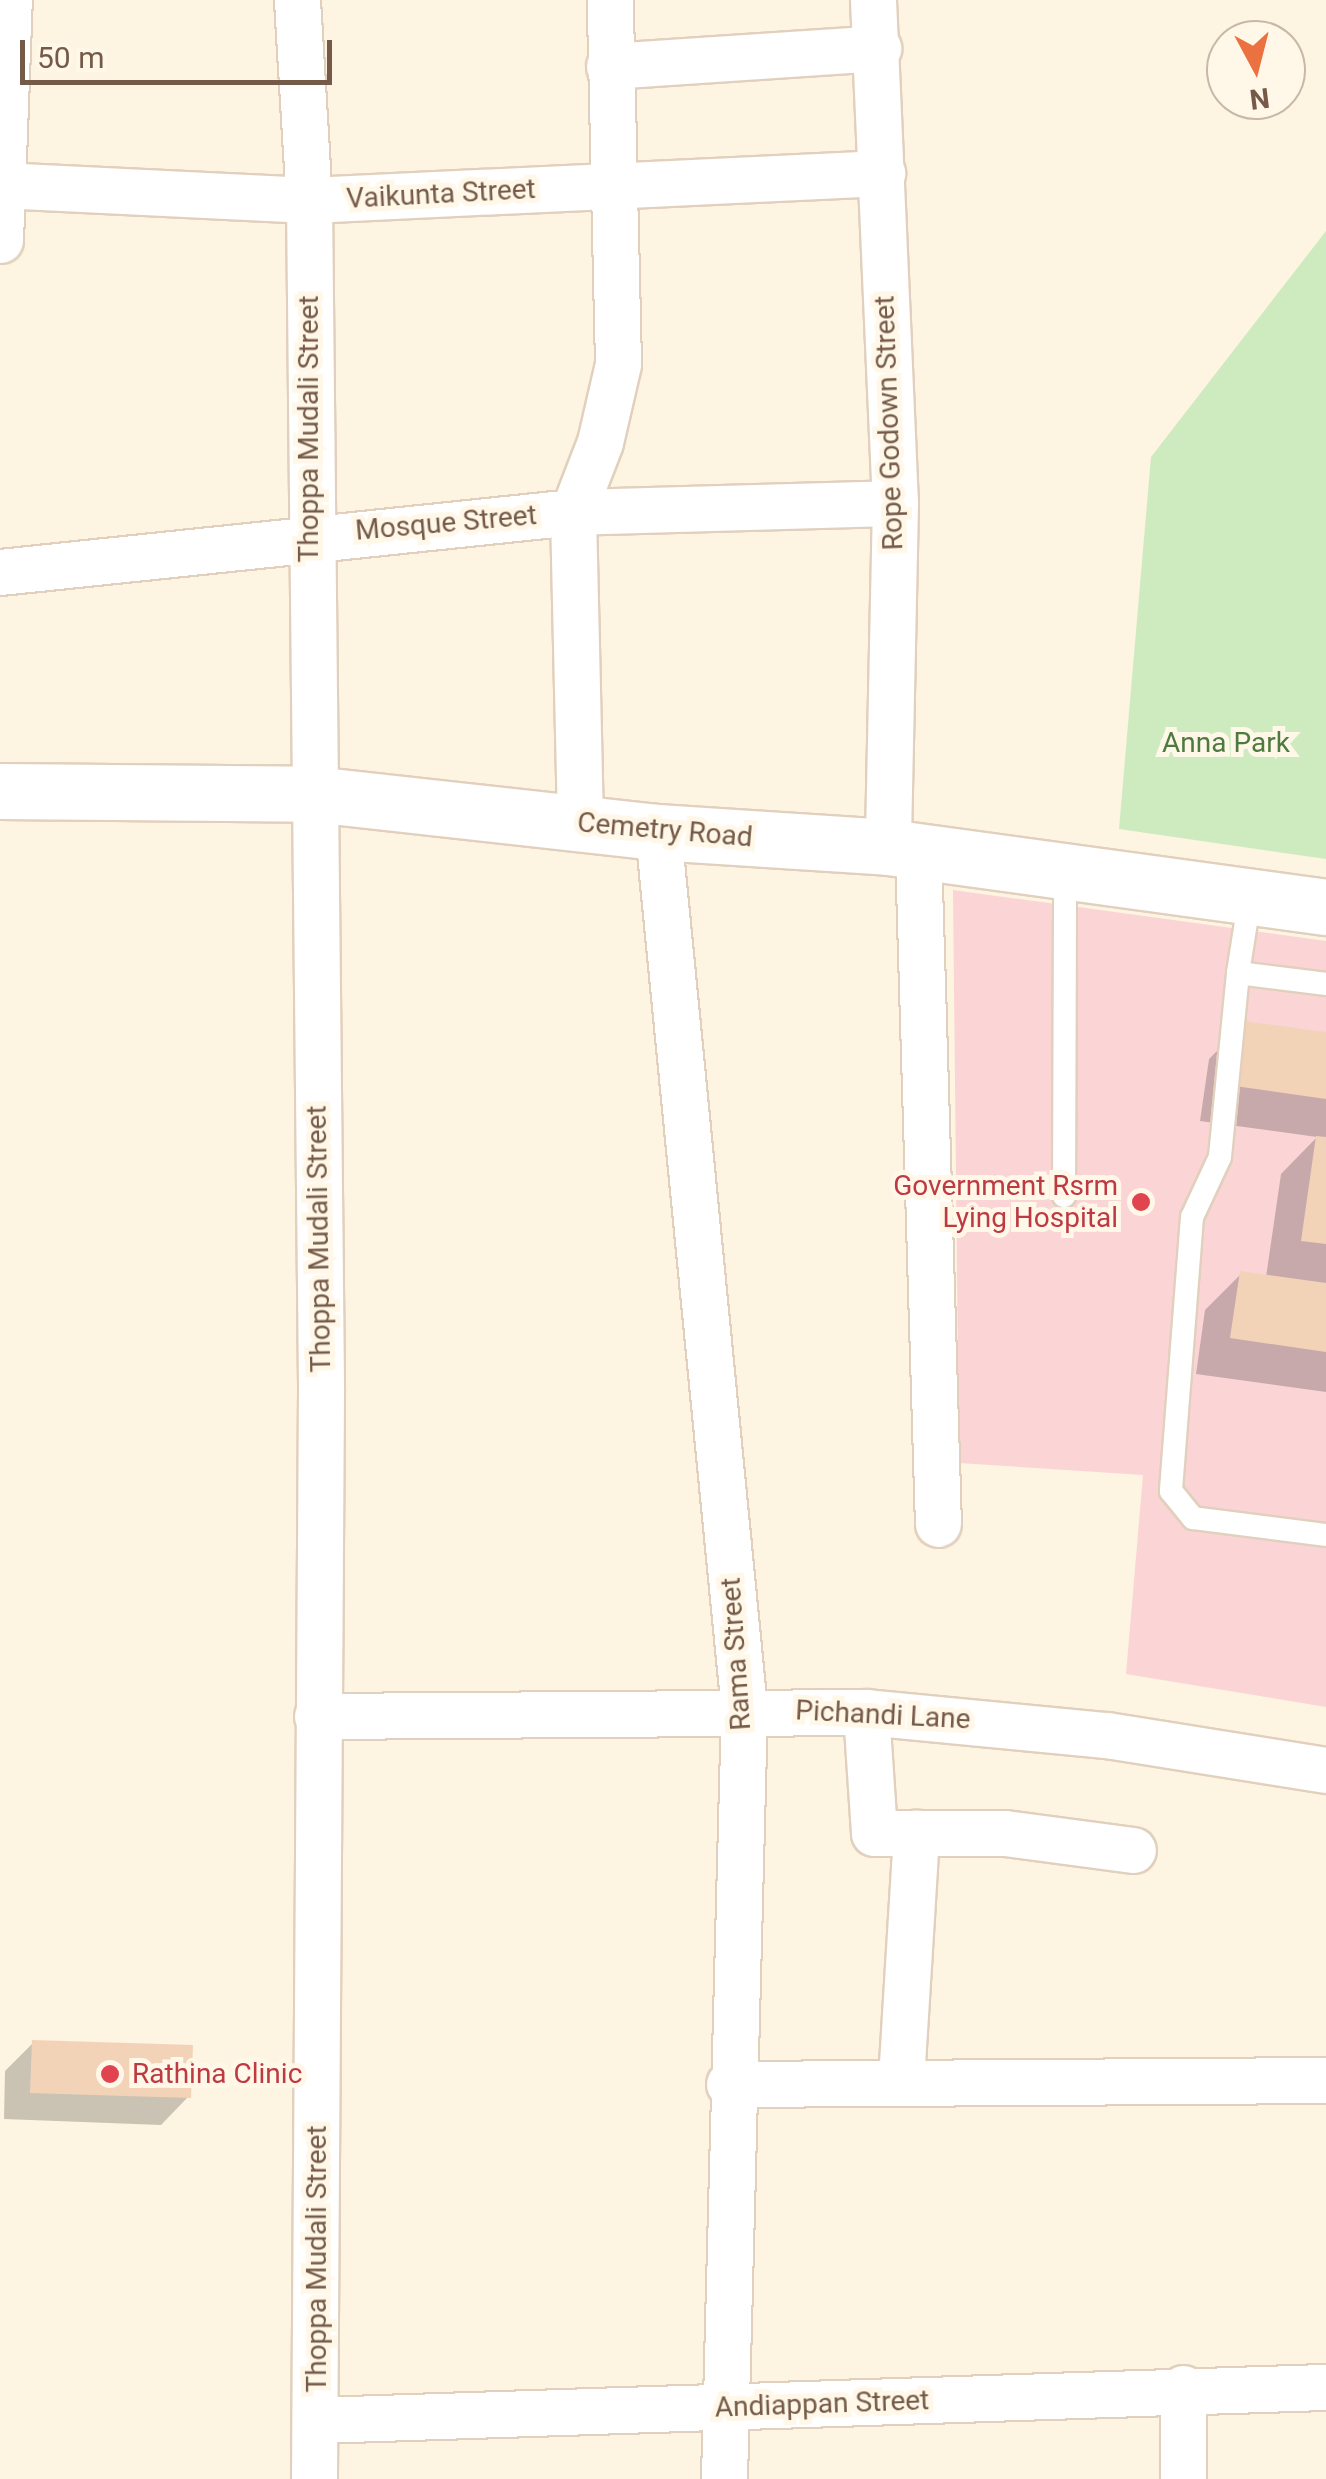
<!DOCTYPE html>
<style>
body{margin:0}
#map{position:relative;width:1326px;height:2479px;overflow:hidden;background:#fdf4e1;font-family:Roboto,sans-serif}
div>[style]{position:absolute}
[style*='--x']{left:calc(var(--x)*1px);top:calc(var(--y)*1px);width:calc(var(--w)*1px);rotate:calc(var(--a)*1deg)}
.medical>*{inset:0;background:#fbd4d6}
.green>*{inset:0;background:#ceebbf}
.shadow>*{inset:0;background:#0003}
.building>*{inset:0;background:#f3d3b8}
.roads{filter:drop-shadow(2px 0 #e1d0bd) drop-shadow(-2px 0 #e1d0bd) drop-shadow(0 2px #e1d0bd) drop-shadow(0 -2px #e1d0bd)}
.lane>*{height:22px;margin:-11px;padding:0 11px;transform-origin:11px;border-radius:11px;background:#fff}
.street>*{height:45px;margin:-22.5px;padding:0 22.5px;transform-origin:22.5px;border-radius:22.5px;background:#fff}
.secondary>*{height:55px;margin:-27.5px;padding:0 27.5px;transform-origin:27.5px;border-radius:27.5px;background:#fff}
.dots>*{width:28px;height:28px;translate:-50% -50%;box-sizing:border-box;border:5px solid #fff7e8;border-radius:50%}
span{translate:-50% -50%;white-space:nowrap;text-align:center;line-height:1.15;-webkit-text-stroke:10px #fff7e8;paint-order:stroke}
.street-label{font-size:28px;color:#755a47}
.park-label{font-size:28px;color:#4d7b3f}
.health-label{font-size:28px;color:#be3a42}
.right{translate:-100% -50%;text-align:right}
.left{translate:0 -50%;text-align:left}
.north{position:absolute;left:1206px;top:20px;width:100px;height:100px;box-sizing:border-box;background:#fff7e8;border:2px solid #c8b8a8;border-radius:50%;rotate:173deg;font-size:28px;font-weight:700;line-height:40px;text-align:center;color:#755a47}
.north::after{content:'';display:block;margin:auto;width:35px;height:45px;background:#ec7141;clip-path:polygon(50% 0,100% 100%,50% 72%,0 100%)}
.scale{position:absolute;left:20px;top:40px;width:312px;height:45px;box-sizing:border-box;border:5px solid #755a47;border-top:0;padding-left:12px;font-size:30px;line-height:35px;white-space:nowrap;color:#755a47;-webkit-text-stroke:8px #fff7e8;paint-order:stroke}
</style>
<div id="map">
<div class="medical">
<div style="clip-path:polygon(953px 890px,1326px 941px,1326px 1707px,1126px 1674px,1143px 1475px,959px 1463px)"></div>
</div>
<div class="green">
<div style="clip-path:polygon(1326px 231px,1326px 859px,1119px 829px,1151px 457px)"></div>
</div>
<div class="shadow">
<div style="clip-path:polygon(1245px 1023px,1326px 1035px,1326px 1392px,1196px 1374px,1205px 1310px,1241px 1274px,1266px 1277px,1281px 1174px,1317px 1137px,1200px 1121px,1209px 1059px)"></div>
<div style="clip-path:polygon(33px 2043px,188px 2097px,161px 2125px,4px 2119px,5px 2071px)"></div>
</div>
<div class="building">
<div style="clip-path:polygon(1244px 1021px,1326px 1032px,1326px 1099px,1235px 1086px)"></div>
<div style="clip-path:polygon(1316px 1136px,1326px 1137px,1326px 1244px,1301px 1241px)"></div>
<div style="clip-path:polygon(1240px 1271px,1326px 1283px,1326px 1352px,1230px 1338px)"></div>
<div style="clip-path:polygon(32px 2040px,193px 2045px,191px 2098px,30px 2093px)"></div>
</div>
<div class="roads">
<div class="lane">
<div style="--x:1250;--y:897;--w:77;--a:99"></div>
<div style="--x:1238;--y:973;--w:89;--a:7.1"></div>
<div style="--x:1238;--y:973;--w:185;--a:95.6"></div>
<div style="--x:1220;--y:1157;--w:66;--a:115"></div>
<div style="--x:1192;--y:1217;--w:275;--a:94.4"></div>
<div style="--x:1171;--y:1491;--w:35;--a:51"></div>
<div style="--x:1193;--y:1518;--w:134;--a:7.3"></div>
<div style="--x:1064;--y:1196;--w:324;--a:-89.8"></div>
</div>
<div class="street">
<div style="--x:297;--y:0;--w:200;--a:86.6"></div>
<div style="--x:309;--y:200;--w:1191;--a:89.42"></div>
<div style="--x:321;--y:1391;--w:1088;--a:90.37"></div>
<div style="--x:873;--y:0;--w:503;--a:87.5"></div>
<div style="--x:895;--y:503;--w:344;--a:91.2"></div>
<div style="--x:609;--y:66;--w:270;--a:-3.8"></div>
<div style="--x:0;--y:185;--w:309;--a:2.8"></div>
<div style="--x:309;--y:200;--w:574;--a:-2.7"></div>
<div style="--x:0;--y:240;--w:240;--a:-87.9"></div>
<div style="--x:0;--y:572;--w:576;--a:-5.98"></div>
<div style="--x:573;--y:512;--w:322;--a:-1.6"></div>
<div style="--x:580;--y:822;--w:310;--a:-91.3"></div>
<div style="--x:573;--y:512;--w:75;--a:-68.9"></div>
<div style="--x:600;--y:442;--w:80;--a:-77"></div>
<div style="--x:618;--y:364;--w:364;--a:-91.3"></div>
<div style="--x:658;--y:832;--w:881;--a:84.4"></div>
<div style="--x:744;--y:1709;--w:770;--a:91.49"></div>
<div style="--x:918;--y:852;--w:672;--a:88.3"></div>
<div style="--x:866;--y:1712;--w:121;--a:86.2"></div>
<div style="--x:874;--y:1833;--w:131;--a:0"></div>
<div style="--x:1005;--y:1833;--w:129;--a:7.6"></div>
<div style="--x:317;--y:1716;--w:549;--a:-0.42"></div>
<div style="--x:866;--y:1712;--w:242;--a:5.5"></div>
<div style="--x:1107;--y:1735;--w:222;--a:9.1"></div>
<div style="--x:901;--y:2080;--w:248;--a:-86.5"></div>
<div style="--x:729;--y:2084;--w:597;--a:-0.38"></div>
<div style="--x:1183;--y:2388;--w:91;--a:90"></div>
<div style="--x:318;--y:2420;--w:1009;--a:-1.88"></div>
</div>
<div class="secondary">
<div style="--x:0;--y:791;--w:313;--a:0.5"></div>
<div style="--x:313;--y:794;--w:347;--a:6.3"></div>
<div style="--x:658;--y:832;--w:230;--a:3.7"></div>
<div style="--x:888;--y:847;--w:442;--a:7.8"></div>
</div>
</div>
<div class="dots">
<div style="left:1141px;top:1202px;background:#e0444e"></div>
<div style="left:110px;top:2074px;background:#e0444e"></div>
</div>
<div class="street-label">
<span style="left:441px;top:194px;rotate:-3deg">Vaikunta Street</span>
<span style="left:889px;top:423px;rotate:-92deg">Rope Godown Street</span>
<span style="left:309px;top:429px;rotate:-90deg">Thoppa Mudali Street</span>
<span style="left:446px;top:523px;rotate:-5deg">Mosque Street</span>
<span style="left:665px;top:830px;rotate:5deg">Cemetry Road</span>
<span style="left:319px;top:1239px;rotate:-91deg">Thoppa Mudali Street</span>
<span style="left:736px;top:1654px;rotate:-94deg">Rama Street</span>
<span style="left:883px;top:1715px;rotate:3deg">Pichandi Lane</span>
<span style="left:317px;top:2259px;rotate:-90deg">Thoppa Mudali Street</span>
<span style="left:822px;top:2404px;rotate:-2deg">Andiappan Street</span>
</div>
<div class="park-label">
<span style="left:1226px;top:743px">Anna Park</span>
</div>
<div class="health-label">
<span class="right" style="left:1118px;top:1202px">Government Rsrm<br>Lying Hospital</span>
<span class="left" style="left:132px;top:2074px">Rathina Clinic</span>
</div>
<div class="north">N</div>
<div class="scale">50 m</div>
</div>
